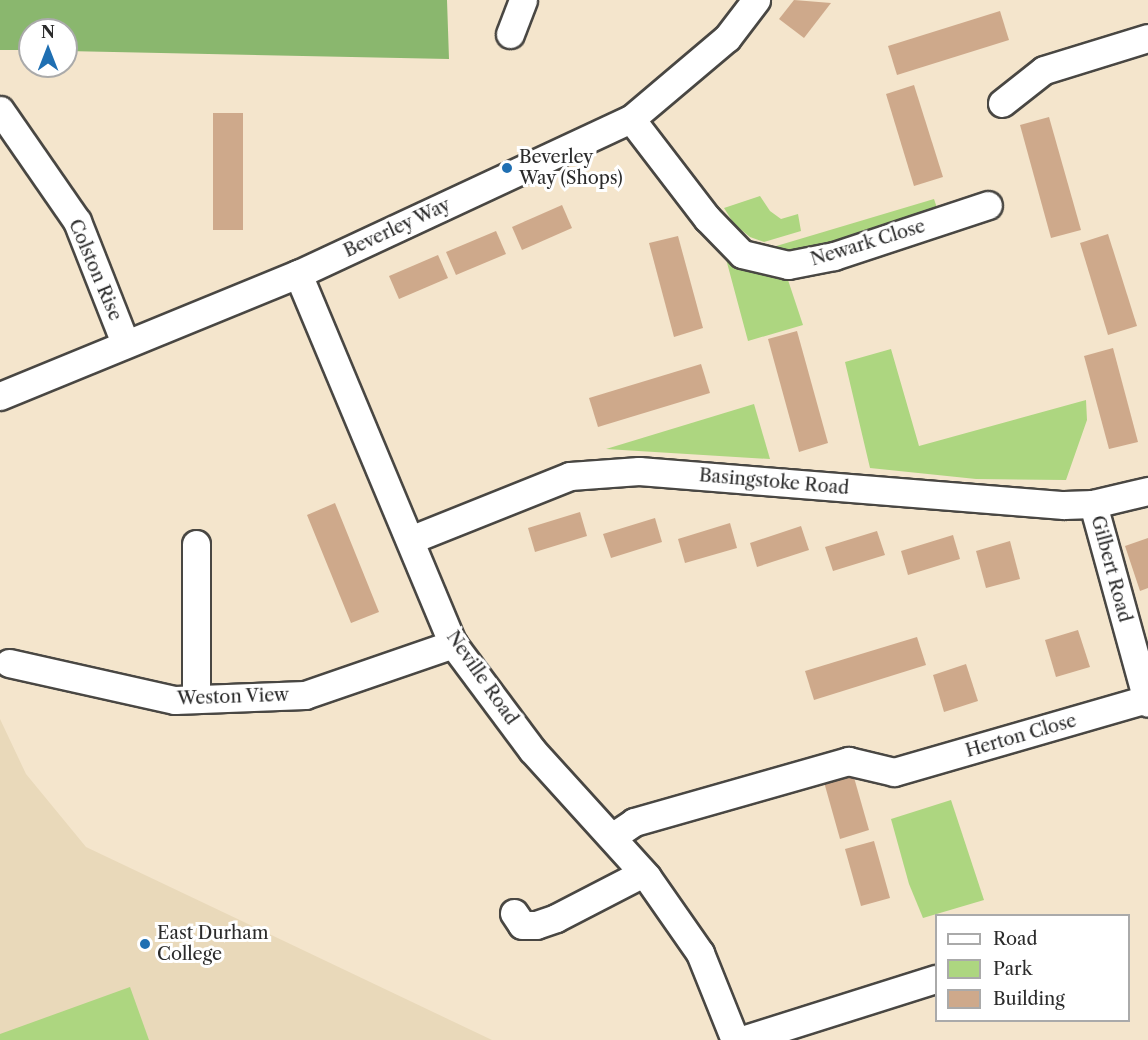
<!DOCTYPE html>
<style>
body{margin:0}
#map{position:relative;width:1148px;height:1040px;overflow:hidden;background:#f4e5cc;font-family:"Libre Caslon Text",serif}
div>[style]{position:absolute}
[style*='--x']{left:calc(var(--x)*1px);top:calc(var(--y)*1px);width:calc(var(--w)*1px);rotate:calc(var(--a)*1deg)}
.built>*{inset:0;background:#e9d9ba}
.green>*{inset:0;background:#add680}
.forest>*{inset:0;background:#8ab76e}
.building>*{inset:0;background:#cea98b}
.roads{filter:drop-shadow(2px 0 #494743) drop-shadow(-2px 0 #494743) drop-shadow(0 2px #494743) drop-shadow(0 -2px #494743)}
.minor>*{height:27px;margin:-13.5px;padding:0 13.5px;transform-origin:13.5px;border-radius:13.5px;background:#fff}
.dots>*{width:16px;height:16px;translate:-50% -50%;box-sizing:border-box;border:3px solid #fff;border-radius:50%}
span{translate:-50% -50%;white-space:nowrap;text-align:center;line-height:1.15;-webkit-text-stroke:6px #fff;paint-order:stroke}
.poi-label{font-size:18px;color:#2b2b2b}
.left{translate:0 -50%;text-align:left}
.street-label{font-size:18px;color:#2b2b2b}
.legend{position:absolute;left:935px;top:914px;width:195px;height:108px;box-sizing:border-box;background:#fff;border:2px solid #aaa;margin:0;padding:8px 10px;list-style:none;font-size:18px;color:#2b2b2b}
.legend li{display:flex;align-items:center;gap:12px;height:30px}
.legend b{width:30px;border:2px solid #aaa}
.north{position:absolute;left:18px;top:18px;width:60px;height:60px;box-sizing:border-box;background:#fff;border:2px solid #aaa;border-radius:50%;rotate:0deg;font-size:16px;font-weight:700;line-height:24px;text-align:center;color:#2b2b2b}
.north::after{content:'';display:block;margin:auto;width:21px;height:27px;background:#1f6fb2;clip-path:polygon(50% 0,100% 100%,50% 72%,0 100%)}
</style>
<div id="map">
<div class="built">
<div style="clip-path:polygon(0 719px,26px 774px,86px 847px,492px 1040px,0 1040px)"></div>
</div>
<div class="green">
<div style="clip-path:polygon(760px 196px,770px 211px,781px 219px,798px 214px,801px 231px,764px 242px,750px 237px,734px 224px,724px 208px)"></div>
<div style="clip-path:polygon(934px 199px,938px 211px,801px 253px,773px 247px)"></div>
<div style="clip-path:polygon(726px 259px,746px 271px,787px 277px,803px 325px,748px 341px)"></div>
<div style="clip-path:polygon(891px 349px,919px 446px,1086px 400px,1087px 420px,1066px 480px,976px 479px,870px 468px,845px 362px)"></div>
<div style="clip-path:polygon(754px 404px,770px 459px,606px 449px)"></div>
<div style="clip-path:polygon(951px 800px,984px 900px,923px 918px,909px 884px,891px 819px)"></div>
<div style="clip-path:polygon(130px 987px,149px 1040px,0 1040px,0 1034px)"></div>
</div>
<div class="forest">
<div style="clip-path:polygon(0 0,447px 0,449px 59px,66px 51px,66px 30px,30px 30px,30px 50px,0 50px)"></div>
</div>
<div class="building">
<div style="clip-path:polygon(794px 0,831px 3px,804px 38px,779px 19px)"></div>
<div style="clip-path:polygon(1000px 11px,1009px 40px,897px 75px,888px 46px)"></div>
<div style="clip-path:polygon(914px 85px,943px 177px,914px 186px,886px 94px)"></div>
<div style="clip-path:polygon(213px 113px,243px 113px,243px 230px,213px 230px)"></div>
<div style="clip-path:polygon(1049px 117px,1081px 230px,1051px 238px,1020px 125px)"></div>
<div style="clip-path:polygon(562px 205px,572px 228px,522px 250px,512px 227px)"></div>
<div style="clip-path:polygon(496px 231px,506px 254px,456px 275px,446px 252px)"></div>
<div style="clip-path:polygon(1108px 234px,1137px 326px,1108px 335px,1080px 243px)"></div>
<div style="clip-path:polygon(678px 236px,703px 328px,674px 337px,649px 243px)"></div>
<div style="clip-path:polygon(438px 255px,448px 278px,399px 299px,389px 276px)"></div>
<div style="clip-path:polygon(797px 331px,828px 443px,799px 452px,768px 339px)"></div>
<div style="clip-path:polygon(1113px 348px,1138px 442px,1109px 449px,1084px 356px)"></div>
<div style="clip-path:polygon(701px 364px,710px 393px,598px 427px,589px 398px)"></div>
<div style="clip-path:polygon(335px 503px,379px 612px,351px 623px,307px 515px)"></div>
<div style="clip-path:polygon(580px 512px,587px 536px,535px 552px,528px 528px)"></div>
<div style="clip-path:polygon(655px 518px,662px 542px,611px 558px,603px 534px)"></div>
<div style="clip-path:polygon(730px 523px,737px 548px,685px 563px,678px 539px)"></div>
<div style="clip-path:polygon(801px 526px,809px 550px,757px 567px,750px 543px)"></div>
<div style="clip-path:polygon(877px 531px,885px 555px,833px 571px,825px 547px)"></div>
<div style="clip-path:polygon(953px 535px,960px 559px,908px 575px,901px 551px)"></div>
<div style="clip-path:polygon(1148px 538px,1148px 588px,1140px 591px,1125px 546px)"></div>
<div style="clip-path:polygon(1010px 541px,1020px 579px,986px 588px,976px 551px)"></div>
<div style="clip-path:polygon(1078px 630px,1090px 667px,1056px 677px,1045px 640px)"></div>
<div style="clip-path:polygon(917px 637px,926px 665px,814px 700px,805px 671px)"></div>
<div style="clip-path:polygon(966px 664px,978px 701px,944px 712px,933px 675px)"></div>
<div style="clip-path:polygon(853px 774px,869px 830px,840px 839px,824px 782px)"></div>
<div style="clip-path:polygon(874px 841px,890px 898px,861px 906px,845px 849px)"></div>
</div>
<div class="roads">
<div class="minor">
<div style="--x:510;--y:34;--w:36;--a:-69"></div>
<div style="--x:1002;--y:103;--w:53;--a:-38.2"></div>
<div style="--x:1044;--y:70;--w:109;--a:-17.1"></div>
<div style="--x:0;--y:110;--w:135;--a:55.3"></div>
<div style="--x:77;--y:221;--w:131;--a:68.5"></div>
<div style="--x:631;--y:119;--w:125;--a:52.5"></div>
<div style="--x:707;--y:218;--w:50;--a:45.8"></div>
<div style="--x:742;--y:254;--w:47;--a:13.4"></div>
<div style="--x:788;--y:265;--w:47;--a:-11.1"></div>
<div style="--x:834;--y:256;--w:162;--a:-18.3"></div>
<div style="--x:298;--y:274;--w:401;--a:67.3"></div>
<div style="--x:453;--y:644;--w:132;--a:53.3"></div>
<div style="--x:532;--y:750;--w:171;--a:47.8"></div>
<div style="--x:647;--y:877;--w:93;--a:55.1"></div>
<div style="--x:700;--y:953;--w:94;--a:68.1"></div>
<div style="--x:0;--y:396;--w:322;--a:-22.3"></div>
<div style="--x:298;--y:274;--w:367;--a:-25"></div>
<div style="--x:631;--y:119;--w:126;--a:-40.2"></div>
<div style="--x:727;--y:38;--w:48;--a:-52.7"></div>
<div style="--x:1093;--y:504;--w:206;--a:74.6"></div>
<div style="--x:410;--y:540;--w:172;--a:-21.8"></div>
<div style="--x:570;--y:476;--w:69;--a:-4.1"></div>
<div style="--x:639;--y:471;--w:426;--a:4.6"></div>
<div style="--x:1064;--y:505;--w:29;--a:-2"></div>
<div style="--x:1093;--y:504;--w:57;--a:-13.3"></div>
<div style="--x:9;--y:663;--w:170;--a:12.6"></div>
<div style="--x:175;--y:700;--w:130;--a:-2.2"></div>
<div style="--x:305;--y:695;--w:157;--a:-19"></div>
<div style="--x:196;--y:699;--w:155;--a:-90"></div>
<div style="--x:612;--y:837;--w:27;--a:-34"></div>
<div style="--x:634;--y:822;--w:223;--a:-15.9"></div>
<div style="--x:848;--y:761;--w:47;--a:13.4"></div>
<div style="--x:894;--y:772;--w:263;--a:-16.1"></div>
<div style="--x:514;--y:913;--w:14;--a:56"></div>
<div style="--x:522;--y:925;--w:14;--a:0"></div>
<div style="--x:536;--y:925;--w:21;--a:-19"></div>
<div style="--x:556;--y:918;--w:98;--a:-27.3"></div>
<div style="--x:742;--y:1040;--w:203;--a:-17.5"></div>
</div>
</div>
<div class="dots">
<div style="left:507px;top:168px;background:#1f6fb2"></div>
<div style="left:145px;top:944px;background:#1f6fb2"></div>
</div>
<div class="poi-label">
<span class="left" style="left:519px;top:168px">Beverley<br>Way (Shops)</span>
<span class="left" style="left:157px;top:944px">East Durham<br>College</span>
</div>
<div class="street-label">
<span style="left:397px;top:228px;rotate:-25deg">Beverley Way</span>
<span style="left:868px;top:243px;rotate:-17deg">Newark Close</span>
<span style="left:95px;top:270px;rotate:67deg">Colston Rise</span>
<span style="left:774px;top:482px;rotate:5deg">Basingstoke Road</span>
<span style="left:1111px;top:569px;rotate:75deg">Gilbert Road</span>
<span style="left:482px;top:678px;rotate:55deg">Neville Road</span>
<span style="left:233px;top:697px;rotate:-2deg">Weston View</span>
<span style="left:1021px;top:736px;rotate:-16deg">Herton Close</span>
</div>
<ul class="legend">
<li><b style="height:8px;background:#fff"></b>Road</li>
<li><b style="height:16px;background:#add680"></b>Park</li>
<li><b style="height:16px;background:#cea98b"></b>Building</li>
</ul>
<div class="north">N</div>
</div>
